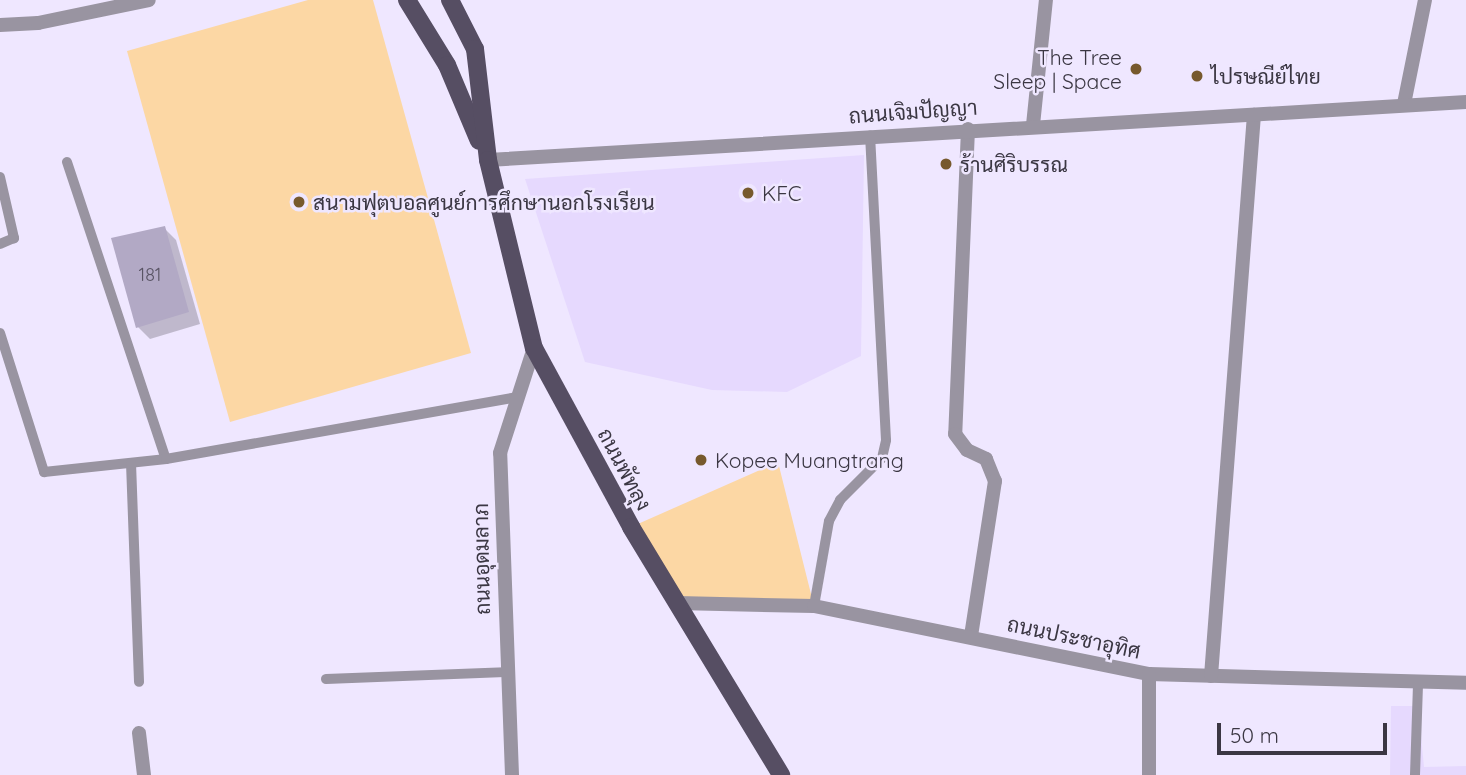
<!DOCTYPE html>
<meta charset="utf-8">
<style>
body{margin:0}
#map{position:relative;width:1466px;height:775px;overflow:hidden;background:#efe7ff;font-family:Quicksand,Sarabun,sans-serif}
div>[style]{position:absolute}
[style*='--x']{left:calc(var(--x)*1px);top:calc(var(--y)*1px);width:calc(var(--w)*1px);rotate:calc(var(--a)*1deg)}
.built>*{inset:0;background:#e6d9fe}
.green>*{inset:0;background:#fcd7a4}
.shadow>*{inset:0;background:#0003}
.building>*{inset:0;background:#b2a9c5}
.service>*{height:10px;margin:-5px;padding:0 5px;transform-origin:5px;border-radius:5px;background:#9994a1}
.minor>*{height:14px;margin:-7px;padding:0 7px;transform-origin:7px;border-radius:7px;background:#9994a1}
.tertiary>*{height:14px;margin:-7px;padding:0 7px;transform-origin:7px;border-radius:7px;background:#9994a1}
.primary>*{height:18px;margin:-9px;padding:0 9px;transform-origin:9px;border-radius:9px;background:#564e63}
.dots>*{width:19px;height:19px;translate:-50% -50%;box-sizing:border-box;border:4px solid #efe7ff;border-radius:50%}
span{translate:-50% -50%;white-space:nowrap;text-align:center;line-height:1.15;-webkit-text-stroke:5px #efe7ff;paint-order:stroke}
.number-label{font-size:18px;color:#595464}
.number-label span{-webkit-text-stroke-width:0}
.poi-label{font-size:21px;color:#3b3743}
.right{translate:-100% -50%;text-align:right}
.left{translate:0 -50%;text-align:left}
.street-label{font-size:21px;color:#3b3743}
.scale{position:absolute;left:1217px;top:723px;width:170px;height:32px;box-sizing:border-box;border:4px solid #3b3743;border-top:0;padding-left:9px;font-size:21px;line-height:24px;white-space:nowrap;color:#3b3743;-webkit-text-stroke:5px #efe7ff;paint-order:stroke}
</style>
<div id="map">
<div class="built">
<div style="clip-path:polygon(864px 155px,861px 356px,787px 392px,712px 390px,585px 362px,525px 179px)"></div>
<div style="clip-path:polygon(1391px 706px,1418px 706px,1424px 767px,1466px 766px,1466px 775px,1390px 775px)"></div>
</div>
<div class="green">
<div style="clip-path:polygon(308px 0,373px 0,471px 353px,230px 422px,127px 51px)"></div>
<div style="clip-path:polygon(778px 462px,814px 606px,677px 603px,631px 527px)"></div>
</div>
<div class="shadow">
<div style="clip-path:polygon(164px 228px,176px 240px,200px 324px,150px 339px,138px 327px)"></div>
</div>
<div class="building">
<div style="clip-path:polygon(165px 226px,189px 312px,136px 328px,111px 238px)"></div>
</div>
<div class="service">
<div style="--x:67;--y:162;--w:313;--a:71.6"></div>
<div style="--x:0;--y:177;--w:63;--a:77.1"></div>
<div style="--x:14;--y:238;--w:15;--a:157"></div>
<div style="--x:0;--y:333;--w:146;--a:72.4"></div>
<div style="--x:44;--y:472;--w:123;--a:-6.1"></div>
<div style="--x:166;--y:459;--w:356;--a:-10"></div>
<div style="--x:131;--y:463;--w:219;--a:87.9"></div>
<div style="--x:814;--y:606;--w:86;--a:-80"></div>
<div style="--x:829;--y:521;--w:24;--a:-62"></div>
<div style="--x:840;--y:500;--w:59;--a:-45"></div>
<div style="--x:882;--y:458;--w:18;--a:-77"></div>
<div style="--x:886;--y:440;--w:305;--a:-93"></div>
<div style="--x:326;--y:679;--w:179;--a:-2.2"></div>
<div style="--x:1415;--y:775;--w:92;--a:-88.1"></div>
</div>
<div class="minor">
<div style="--x:0;--y:25;--w:38;--a:-3"></div>
<div style="--x:38;--y:23;--w:113;--a:-11.7"></div>
<div style="--x:1404;--y:104;--w:106;--a:-78.6"></div>
<div style="--x:1033;--y:125;--w:126;--a:-84.1"></div>
<div style="--x:968;--y:129;--w:305;--a:92.4"></div>
<div style="--x:955;--y:434;--w:20;--a:53"></div>
<div style="--x:967;--y:450;--w:21;--a:25"></div>
<div style="--x:986;--y:459;--w:24;--a:68"></div>
<div style="--x:995;--y:481;--w:157;--a:98.8"></div>
<div style="--x:677;--y:603;--w:137;--a:1.3"></div>
<div style="--x:814;--y:606;--w:342;--a:11.5"></div>
<div style="--x:1149;--y:674;--w:317;--a:1.6"></div>
<div style="--x:1211;--y:676;--w:563;--a:-85.62"></div>
<div style="--x:139;--y:733;--w:42;--a:83.2"></div>
<div style="--x:512;--y:775;--w:322;--a:-92.1"></div>
<div style="--x:500;--y:453;--w:110;--a:-72.1"></div>
<div style="--x:1149;--y:775;--w:101;--a:-90"></div>
</div>
<div class="tertiary">
<div style="--x:488;--y:160;--w:980;--a:-3.39"></div>
</div>
<div class="primary">
<div style="--x:407;--y:0;--w:76;--a:58.4"></div>
<div style="--x:447;--y:65;--w:82;--a:67.2"></div>
<div style="--x:450;--y:0;--w:55;--a:63"></div>
<div style="--x:475;--y:49;--w:112;--a:83.3"></div>
<div style="--x:488;--y:160;--w:194;--a:76.3"></div>
<div style="--x:534;--y:348;--w:204;--a:61.5"></div>
<div style="--x:631;--y:527;--w:290;--a:58.8"></div>
</div>
<div class="dots">
<div style="left:1136px;top:69px;background:#77592d"></div>
<div style="left:1197px;top:76px;background:#77592d"></div>
<div style="left:946px;top:164px;background:#77592d"></div>
<div style="left:748px;top:193px;background:#77592d"></div>
<div style="left:299px;top:202px;background:#77592d"></div>
<div style="left:701px;top:460px;background:#77592d"></div>
</div>
<div class="number-label">
<span style="left:150px;top:275px">181</span>
</div>
<div class="poi-label">
<span class="right" style="left:1122px;top:69px">The Tree<br>Sleep | Space</span>
<span class="left" style="left:1211px;top:76px">ไปรษณีย์ไทย</span>
<span class="left" style="left:960px;top:164px">ร้านศิริบรรณ</span>
<span class="left" style="left:762px;top:193px">KFC</span>
<span class="left" style="left:313px;top:202px">สนามฟุตบอลศูนย์การศึกษานอกโรงเรียน</span>
<span class="left" style="left:715px;top:460px">Kopee Muangtrang</span>
</div>
<div class="street-label">
<span style="left:913px;top:111px;rotate:-4deg">ถนนเจิมปัญญา</span>
<span style="left:625px;top:469px;rotate:62deg">ถนนพัทลุง</span>
<span style="left:481px;top:559px;rotate:-91deg">ถนนอุดมลาภ</span>
<span style="left:1074px;top:637px;rotate:12deg">ถนนประชาอุทิศ</span>
</div>
<div class="scale">50 m</div>
</div>
